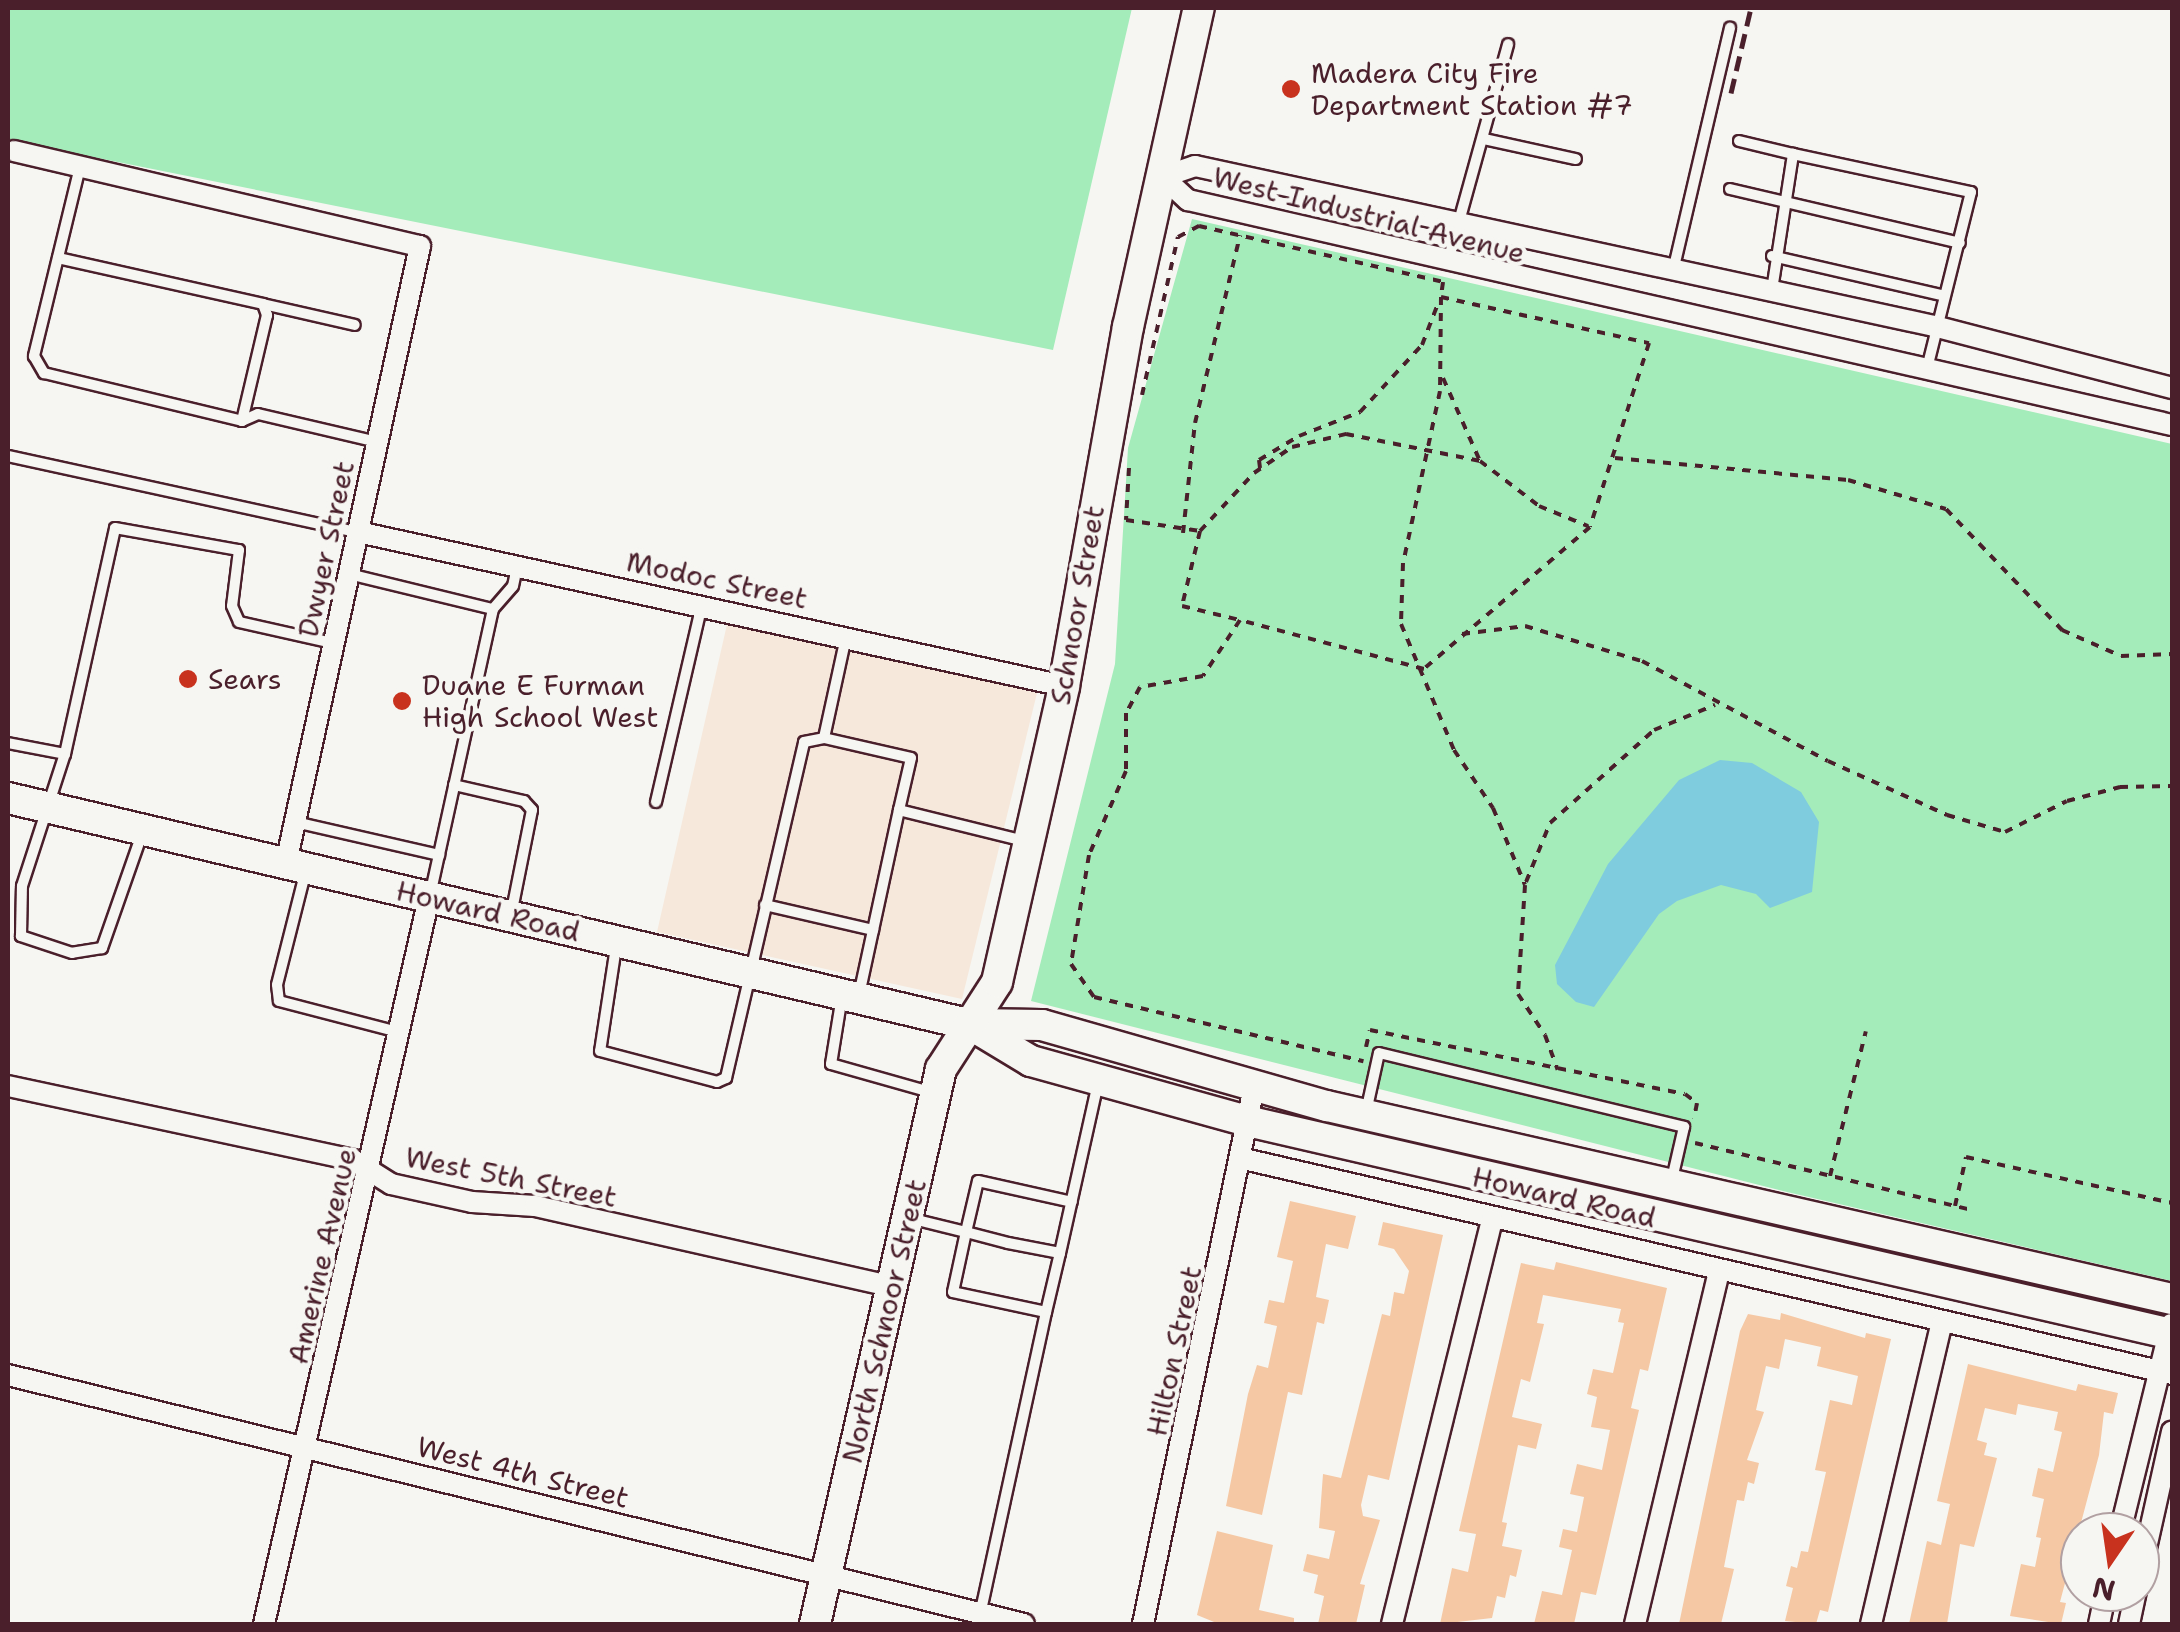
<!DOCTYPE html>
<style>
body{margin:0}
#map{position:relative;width:2180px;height:1632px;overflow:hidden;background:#f6f6f2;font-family:"Shantell Sans",sans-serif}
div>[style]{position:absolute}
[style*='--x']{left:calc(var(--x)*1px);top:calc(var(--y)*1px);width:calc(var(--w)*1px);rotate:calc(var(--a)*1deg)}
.built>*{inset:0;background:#f6e8db}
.green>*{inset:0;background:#a4ecba}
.water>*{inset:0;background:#7fccde}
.building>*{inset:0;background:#f5c8a4}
.path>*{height:4px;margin-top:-2px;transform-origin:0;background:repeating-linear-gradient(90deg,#4a1f2b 0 8px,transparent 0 16px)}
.roads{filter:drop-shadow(2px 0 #4a1f2b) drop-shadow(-2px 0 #4a1f2b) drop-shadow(0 2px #4a1f2b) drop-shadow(0 -2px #4a1f2b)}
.lane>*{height:10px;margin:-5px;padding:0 5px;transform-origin:5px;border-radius:5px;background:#f6f6f2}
.street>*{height:20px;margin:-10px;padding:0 10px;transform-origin:10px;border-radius:10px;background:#f6f6f2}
.secondary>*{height:30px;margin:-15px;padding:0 15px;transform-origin:15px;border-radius:15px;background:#f6f6f2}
.rail>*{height:5px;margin-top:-2.5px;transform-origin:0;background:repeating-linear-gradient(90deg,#4a1f2b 0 15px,transparent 0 23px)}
.dots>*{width:28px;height:28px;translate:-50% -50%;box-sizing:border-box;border:5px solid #f6f6f2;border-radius:50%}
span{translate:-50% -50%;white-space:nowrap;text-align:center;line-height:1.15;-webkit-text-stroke:9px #f6f6f2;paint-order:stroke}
.poi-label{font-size:28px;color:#4a1f2b}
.left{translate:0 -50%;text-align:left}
.street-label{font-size:28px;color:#4a1f2b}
.frame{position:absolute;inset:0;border:10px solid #4a1f2b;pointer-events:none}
.north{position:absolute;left:2060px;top:1512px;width:100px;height:100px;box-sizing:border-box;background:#f6f6f2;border:2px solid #b1a0a2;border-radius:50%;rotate:193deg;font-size:28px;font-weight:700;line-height:40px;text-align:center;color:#4a1f2b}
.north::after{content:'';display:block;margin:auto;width:35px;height:45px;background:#c8321e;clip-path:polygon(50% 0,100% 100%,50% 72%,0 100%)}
</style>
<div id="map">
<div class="built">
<div style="clip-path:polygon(728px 620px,1037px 693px,962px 999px,657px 932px)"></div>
</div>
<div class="green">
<div style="clip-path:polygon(8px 8px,1132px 8px,1053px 350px,8px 140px)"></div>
<div style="clip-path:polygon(1192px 219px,2172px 444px,2172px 1281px,1787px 1192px,1031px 1001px,1115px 664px,1128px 448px)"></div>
</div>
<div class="water">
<div style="clip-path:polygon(1720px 760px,1752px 763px,1801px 792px,1819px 822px,1812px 892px,1770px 908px,1756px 894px,1721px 885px,1677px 901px,1659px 914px,1594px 1007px,1576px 1002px,1557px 984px,1555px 965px,1608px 864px,1679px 780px)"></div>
</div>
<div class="building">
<div style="clip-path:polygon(1290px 1201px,1356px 1216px,1348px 1249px,1326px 1244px,1316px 1297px,1329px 1300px,1324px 1324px,1317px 1322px,1302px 1395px,1288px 1392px,1262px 1515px,1226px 1506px,1248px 1394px,1257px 1365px,1268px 1368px,1277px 1326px,1264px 1323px,1269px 1300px,1284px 1303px,1293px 1261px,1277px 1257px)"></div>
<div style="clip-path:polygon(1383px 1222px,1443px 1235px,1389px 1480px,1368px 1475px,1361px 1505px,1363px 1516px,1380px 1520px,1360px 1584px,1365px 1585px,1356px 1624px,1318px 1624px,1324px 1596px,1314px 1593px,1318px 1575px,1303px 1571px,1307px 1554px,1329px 1559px,1335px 1531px,1319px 1528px,1323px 1474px,1341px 1478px,1382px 1314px,1390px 1316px,1394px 1292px,1404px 1294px,1409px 1271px,1394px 1249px,1378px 1245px)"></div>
<div style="clip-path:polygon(1556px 1262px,1667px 1288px,1648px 1371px,1640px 1369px,1631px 1408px,1639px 1410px,1596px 1595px,1581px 1592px,1574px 1624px,1534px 1624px,1542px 1591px,1562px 1595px,1572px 1550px,1559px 1547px,1563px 1529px,1577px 1532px,1584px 1497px,1570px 1494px,1577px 1464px,1602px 1470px,1610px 1430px,1591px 1427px,1597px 1397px,1587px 1394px,1593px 1369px,1613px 1373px,1624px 1323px,1618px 1322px,1621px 1309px,1543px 1295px,1537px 1323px,1544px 1324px,1530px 1382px,1521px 1379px,1512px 1417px,1542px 1424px,1536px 1449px,1518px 1445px,1502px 1522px,1507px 1523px,1502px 1546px,1522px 1550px,1516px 1577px,1510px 1575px,1505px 1598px,1497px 1596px,1492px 1618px,1440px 1624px,1452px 1568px,1468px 1572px,1476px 1534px,1459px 1531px,1521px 1263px,1554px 1270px)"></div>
<div style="clip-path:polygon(1781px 1313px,1865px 1338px,1866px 1333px,1891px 1339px,1828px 1612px,1820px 1610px,1816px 1624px,1785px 1621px,1793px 1588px,1786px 1586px,1791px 1566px,1797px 1568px,1801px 1551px,1808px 1552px,1826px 1472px,1815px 1470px,1830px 1400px,1852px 1405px,1858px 1376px,1817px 1366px,1821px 1347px,1785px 1339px,1779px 1369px,1766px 1366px,1756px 1410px,1764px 1412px,1747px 1460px,1759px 1463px,1754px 1484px,1748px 1482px,1744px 1501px,1737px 1500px,1724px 1567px,1734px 1569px,1721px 1624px,1679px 1624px,1740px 1331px,1748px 1314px,1780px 1320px)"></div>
<div style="clip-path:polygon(1968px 1364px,2076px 1391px,2078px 1384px,2118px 1393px,2113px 1414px,2104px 1412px,2099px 1455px,2060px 1602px,2066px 1603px,2061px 1624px,2010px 1616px,2021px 1564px,2035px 1567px,2041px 1538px,2036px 1537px,2044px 1499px,2032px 1496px,2038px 1468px,2053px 1472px,2062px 1432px,2054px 1430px,2058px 1412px,2018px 1404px,2016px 1415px,1985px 1408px,1977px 1440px,1987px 1443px,1984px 1455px,1997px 1458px,1974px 1547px,1960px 1544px,1947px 1624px,1909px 1624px,1927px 1541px,1941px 1545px,1950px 1504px,1937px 1501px)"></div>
<div style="clip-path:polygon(1217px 1531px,1273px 1545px,1259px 1610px,1294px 1618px,1294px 1624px,1219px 1624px,1197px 1615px)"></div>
</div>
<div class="path">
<div style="--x:1441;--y:297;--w:94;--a:90.6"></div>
<div style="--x:1440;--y:391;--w:176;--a:102.1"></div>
<div style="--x:1403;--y:563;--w:61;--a:91.9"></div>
<div style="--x:1401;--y:624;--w:137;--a:67.2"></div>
<div style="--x:1454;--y:750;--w:70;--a:56.1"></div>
<div style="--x:1493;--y:808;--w:83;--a:67.4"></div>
<div style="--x:1525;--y:885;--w:109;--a:93.7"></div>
<div style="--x:1518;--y:994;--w:49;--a:56.6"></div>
<div style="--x:1545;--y:1035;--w:37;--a:70"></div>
<div style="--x:1443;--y:378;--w:91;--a:66"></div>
<div style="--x:1142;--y:395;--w:162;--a:-77.2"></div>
<div style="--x:1178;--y:237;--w:24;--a:-28"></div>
<div style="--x:1199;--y:226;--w:250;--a:12.9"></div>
<div style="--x:1443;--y:282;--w:15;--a:98"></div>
<div style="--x:1441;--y:297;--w:213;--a:12.5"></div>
<div style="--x:1649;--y:343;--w:193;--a:107.8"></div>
<div style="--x:1590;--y:527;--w:218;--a:139.5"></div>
<div style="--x:1424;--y:669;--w:190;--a:-165.1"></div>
<div style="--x:1240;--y:620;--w:67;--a:123.5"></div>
<div style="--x:1203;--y:676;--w:64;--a:170.1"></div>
<div style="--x:1140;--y:687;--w:30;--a:118"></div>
<div style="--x:1126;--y:713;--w:58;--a:90"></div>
<div style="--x:1126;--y:771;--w:92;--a:113.8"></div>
<div style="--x:1089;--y:855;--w:110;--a:99.4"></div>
<div style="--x:1071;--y:964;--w:40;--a:55.1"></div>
<div style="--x:1094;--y:997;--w:277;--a:13.4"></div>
<div style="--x:1615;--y:458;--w:234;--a:5.4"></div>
<div style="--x:1848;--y:480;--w:102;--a:16.5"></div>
<div style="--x:1946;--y:509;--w:168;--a:46.2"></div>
<div style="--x:2062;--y:630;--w:64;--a:23.8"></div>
<div style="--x:2121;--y:656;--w:51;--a:-2.2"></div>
<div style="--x:1129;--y:468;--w:52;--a:93.3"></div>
<div style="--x:1126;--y:520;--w:75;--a:8.5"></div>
<div style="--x:1200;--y:531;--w:77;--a:103.5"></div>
<div style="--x:1182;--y:606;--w:60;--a:13.6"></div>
<div style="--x:1260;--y:468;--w:8;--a:-97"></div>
<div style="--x:1259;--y:460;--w:47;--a:-31"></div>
<div style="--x:1299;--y:436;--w:66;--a:-21.5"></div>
<div style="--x:1360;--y:412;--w:91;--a:-47.2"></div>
<div style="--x:1422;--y:345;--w:47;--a:-68.9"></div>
<div style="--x:1200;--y:531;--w:79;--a:-47"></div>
<div style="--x:1254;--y:473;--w:46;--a:-34.4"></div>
<div style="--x:1292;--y:447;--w:56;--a:-13.5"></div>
<div style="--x:1346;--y:434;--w:137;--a:11.4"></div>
<div style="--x:1480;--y:461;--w:74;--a:37.3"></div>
<div style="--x:1539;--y:506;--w:53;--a:22.2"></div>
<div style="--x:1183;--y:533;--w:111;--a:-83.8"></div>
<div style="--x:1195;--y:423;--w:193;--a:-76.5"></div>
<div style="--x:1462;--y:634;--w:64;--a:-7.2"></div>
<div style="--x:1525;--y:626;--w:122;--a:16.7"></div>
<div style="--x:1642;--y:661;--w:211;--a:28.3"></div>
<div style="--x:1828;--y:761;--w:131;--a:24.4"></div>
<div style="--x:1947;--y:815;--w:60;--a:16.3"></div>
<div style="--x:2005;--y:832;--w:69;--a:-26.6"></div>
<div style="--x:2067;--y:801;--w:55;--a:-14.8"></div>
<div style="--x:2120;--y:787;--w:52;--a:-1.1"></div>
<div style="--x:1526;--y:882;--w:64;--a:-67.9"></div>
<div style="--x:1550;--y:823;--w:140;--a:-41.8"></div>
<div style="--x:1654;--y:730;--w:66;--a:-22.3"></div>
<div style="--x:1366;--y:1047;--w:17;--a:-77"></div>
<div style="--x:1370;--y:1030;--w:321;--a:11.5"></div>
<div style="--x:1685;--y:1094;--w:15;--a:37"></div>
<div style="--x:1697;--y:1103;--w:16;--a:101"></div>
<div style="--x:1695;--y:1143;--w:281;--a:13.6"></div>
<div style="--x:1830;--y:1176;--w:149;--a:-76.1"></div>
<div style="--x:1955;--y:1206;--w:50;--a:-77.3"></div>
<div style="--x:1966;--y:1157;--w:211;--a:12.6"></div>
</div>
<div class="roads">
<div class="lane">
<div style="--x:1484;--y:139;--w:94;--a:12.3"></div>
<div style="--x:1739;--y:141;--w:56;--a:13.5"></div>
<div style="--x:80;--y:167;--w:195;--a:103.7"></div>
<div style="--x:34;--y:356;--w:20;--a:60"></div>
<div style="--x:44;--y:373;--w:204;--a:13.6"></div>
<div style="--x:242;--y:421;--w:17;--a:-24"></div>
<div style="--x:258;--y:414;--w:122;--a:13.2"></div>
<div style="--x:1730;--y:189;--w:236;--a:13.2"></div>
<div style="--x:1772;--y:256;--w:173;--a:13"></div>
<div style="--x:58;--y:258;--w:210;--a:12.6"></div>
<div style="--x:263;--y:304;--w:12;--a:70"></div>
<div style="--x:267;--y:315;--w:109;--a:103.3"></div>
<div style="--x:1448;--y:261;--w:225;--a:-74.5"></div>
<div style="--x:1673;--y:271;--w:250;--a:-76.8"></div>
<div style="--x:1772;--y:290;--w:138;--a:-81.2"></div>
<div style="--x:1793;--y:154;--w:182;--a:12.1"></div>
<div style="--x:1971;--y:192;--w:181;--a:104"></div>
<div style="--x:263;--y:304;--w:94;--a:12.9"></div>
<div style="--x:8;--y:456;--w:358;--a:12.3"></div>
<div style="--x:349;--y:574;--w:148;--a:13.7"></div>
<div style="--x:493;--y:609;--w:290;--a:102.4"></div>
<div style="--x:493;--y:609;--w:30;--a:-49"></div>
<div style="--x:513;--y:586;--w:19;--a:-78"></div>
<div style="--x:846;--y:637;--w:103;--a:102.3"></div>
<div style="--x:824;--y:738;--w:89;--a:12.9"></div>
<div style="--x:911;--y:758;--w:53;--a:103"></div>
<div style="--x:899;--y:810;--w:133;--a:13.9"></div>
<div style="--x:8;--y:743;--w:58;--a:10.9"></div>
<div style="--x:454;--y:785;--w:72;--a:12.9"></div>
<div style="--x:524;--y:801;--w:12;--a:48"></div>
<div style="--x:532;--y:810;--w:102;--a:101.3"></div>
<div style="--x:656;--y:802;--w:202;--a:-76.9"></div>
<div style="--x:295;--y:822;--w:148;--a:12.9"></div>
<div style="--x:142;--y:834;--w:121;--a:109.3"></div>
<div style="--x:102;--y:948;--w:30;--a:171"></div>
<div style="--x:72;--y:953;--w:54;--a:-161.6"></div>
<div style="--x:21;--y:936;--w:50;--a:-88.9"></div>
<div style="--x:22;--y:886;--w:139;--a:-72"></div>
<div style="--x:65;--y:754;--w:231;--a:-77.5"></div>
<div style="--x:115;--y:528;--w:126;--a:10.1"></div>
<div style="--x:239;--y:550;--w:56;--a:97.1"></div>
<div style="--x:232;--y:606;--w:17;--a:66"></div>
<div style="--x:239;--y:622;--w:96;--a:12.6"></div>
<div style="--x:305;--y:874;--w:114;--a:104.2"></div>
<div style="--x:277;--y:985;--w:16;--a:83"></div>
<div style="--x:279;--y:1001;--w:123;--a:14.6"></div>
<div style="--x:765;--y:905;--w:111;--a:13"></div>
<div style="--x:616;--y:947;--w:105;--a:98.7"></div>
<div style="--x:600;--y:1051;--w:121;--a:14.8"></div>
<div style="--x:717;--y:1082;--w:10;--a:-24"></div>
<div style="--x:726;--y:1078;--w:345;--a:-76.9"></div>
<div style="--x:804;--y:742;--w:20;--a:-11"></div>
<div style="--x:859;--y:995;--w:189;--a:-77.8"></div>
<div style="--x:842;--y:996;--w:69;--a:99.2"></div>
<div style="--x:831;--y:1064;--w:103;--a:15.8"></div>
<div style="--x:1366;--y:1112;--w:60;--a:-77.6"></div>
<div style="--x:1379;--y:1053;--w:314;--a:13.6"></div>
<div style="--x:1684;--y:1127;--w:53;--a:103"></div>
<div style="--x:909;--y:1218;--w:59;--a:13.8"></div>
<div style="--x:966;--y:1232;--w:43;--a:14.7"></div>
<div style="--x:1008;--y:1243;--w:53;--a:10.9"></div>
<div style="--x:1060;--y:1253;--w:61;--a:103.3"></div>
<div style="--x:1046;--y:1312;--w:95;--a:-167.9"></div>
<div style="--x:953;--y:1292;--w:61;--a:-77.8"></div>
<div style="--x:966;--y:1232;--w:52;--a:-76.8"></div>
<div style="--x:978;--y:1181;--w:96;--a:12.6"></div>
<div style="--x:1060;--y:1253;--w:174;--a:-77.4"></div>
<div style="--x:978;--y:1624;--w:319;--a:-77.7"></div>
</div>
<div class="street">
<div style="--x:14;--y:151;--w:417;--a:13.2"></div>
<div style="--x:420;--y:246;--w:631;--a:102.25"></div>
<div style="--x:2172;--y:388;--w:246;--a:-165.4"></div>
<div style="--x:1934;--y:326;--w:756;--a:-167.78"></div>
<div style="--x:1195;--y:166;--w:34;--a:161"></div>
<div style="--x:1163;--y:177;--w:34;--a:43"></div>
<div style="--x:1188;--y:200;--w:1009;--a:12.88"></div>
<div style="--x:358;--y:532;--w:723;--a:12.31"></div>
<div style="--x:8;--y:1086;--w:353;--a:12.1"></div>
<div style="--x:353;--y:1160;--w:45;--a:32.3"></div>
<div style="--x:391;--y:1184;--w:83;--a:12.5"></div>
<div style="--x:472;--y:1202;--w:63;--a:3.6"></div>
<div style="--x:535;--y:1206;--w:367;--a:12.7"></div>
<div style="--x:1244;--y:1159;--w:953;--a:13.04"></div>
<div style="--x:8;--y:1375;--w:1046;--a:13.77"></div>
<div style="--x:2120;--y:1532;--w:214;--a:-76.2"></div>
<div style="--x:2140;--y:1575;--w:147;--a:-77.4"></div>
<div style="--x:264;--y:1624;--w:745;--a:-77.2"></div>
<div style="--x:1143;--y:1624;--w:548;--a:-78.32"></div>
<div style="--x:1392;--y:1624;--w:416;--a:-76.1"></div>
<div style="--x:1635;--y:1624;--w:363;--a:-76.6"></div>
<div style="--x:1871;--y:1624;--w:307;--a:-76.8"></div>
<div style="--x:2099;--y:1624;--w:33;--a:-78"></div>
<div style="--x:2129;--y:1624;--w:33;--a:-78"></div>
</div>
<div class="secondary">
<div style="--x:8;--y:798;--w:986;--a:13.25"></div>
<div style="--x:968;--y:1024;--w:74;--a:0.8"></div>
<div style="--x:1042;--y:1025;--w:296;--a:15.9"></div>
<div style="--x:1327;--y:1106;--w:867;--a:12.87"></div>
<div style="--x:971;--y:1025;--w:70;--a:31"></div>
<div style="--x:1031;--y:1061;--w:224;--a:15.5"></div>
<div style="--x:1247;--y:1121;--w:949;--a:12.97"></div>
<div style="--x:815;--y:1624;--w:569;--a:-77.21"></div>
<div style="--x:941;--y:1069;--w:103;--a:-57.2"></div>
<div style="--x:997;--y:982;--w:303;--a:-77.2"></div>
<div style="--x:1064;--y:686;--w:365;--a:-79.9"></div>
<div style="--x:1128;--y:327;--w:327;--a:-77.5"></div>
</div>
</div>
<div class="rail">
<div style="--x:1731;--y:93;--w:87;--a:-76.8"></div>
</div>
<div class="dots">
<div style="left:1291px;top:89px;background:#c8321e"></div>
<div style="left:188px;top:679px;background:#c8321e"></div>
<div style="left:402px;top:701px;background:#c8321e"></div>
</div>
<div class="poi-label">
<span class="left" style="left:1311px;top:89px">Madera City Fire<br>Department Station #7</span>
<span class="left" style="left:208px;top:679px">Sears</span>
<span class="left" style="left:422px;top:701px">Duane E Furman<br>High School West</span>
</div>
<div class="street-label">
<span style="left:1369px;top:215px;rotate:14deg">West Industrial Avenue</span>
<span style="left:326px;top:549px;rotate:-78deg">Dwyer Street</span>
<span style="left:717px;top:580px;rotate:12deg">Modoc Street</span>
<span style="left:1077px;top:605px;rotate:-80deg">Schnoor Street</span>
<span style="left:488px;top:911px;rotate:13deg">Howard Road</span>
<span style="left:511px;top:1177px;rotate:11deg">West 5th Street</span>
<span style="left:1564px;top:1197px;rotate:13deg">Howard Road</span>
<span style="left:322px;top:1256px;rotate:-77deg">Amerine Avenue</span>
<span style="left:884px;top:1321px;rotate:-77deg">North Schnoor Street</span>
<span style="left:1174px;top:1351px;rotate:-78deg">Hilton Street</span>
<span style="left:523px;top:1472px;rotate:14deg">West 4th Street</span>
</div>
<div class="frame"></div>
<div class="north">N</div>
</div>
